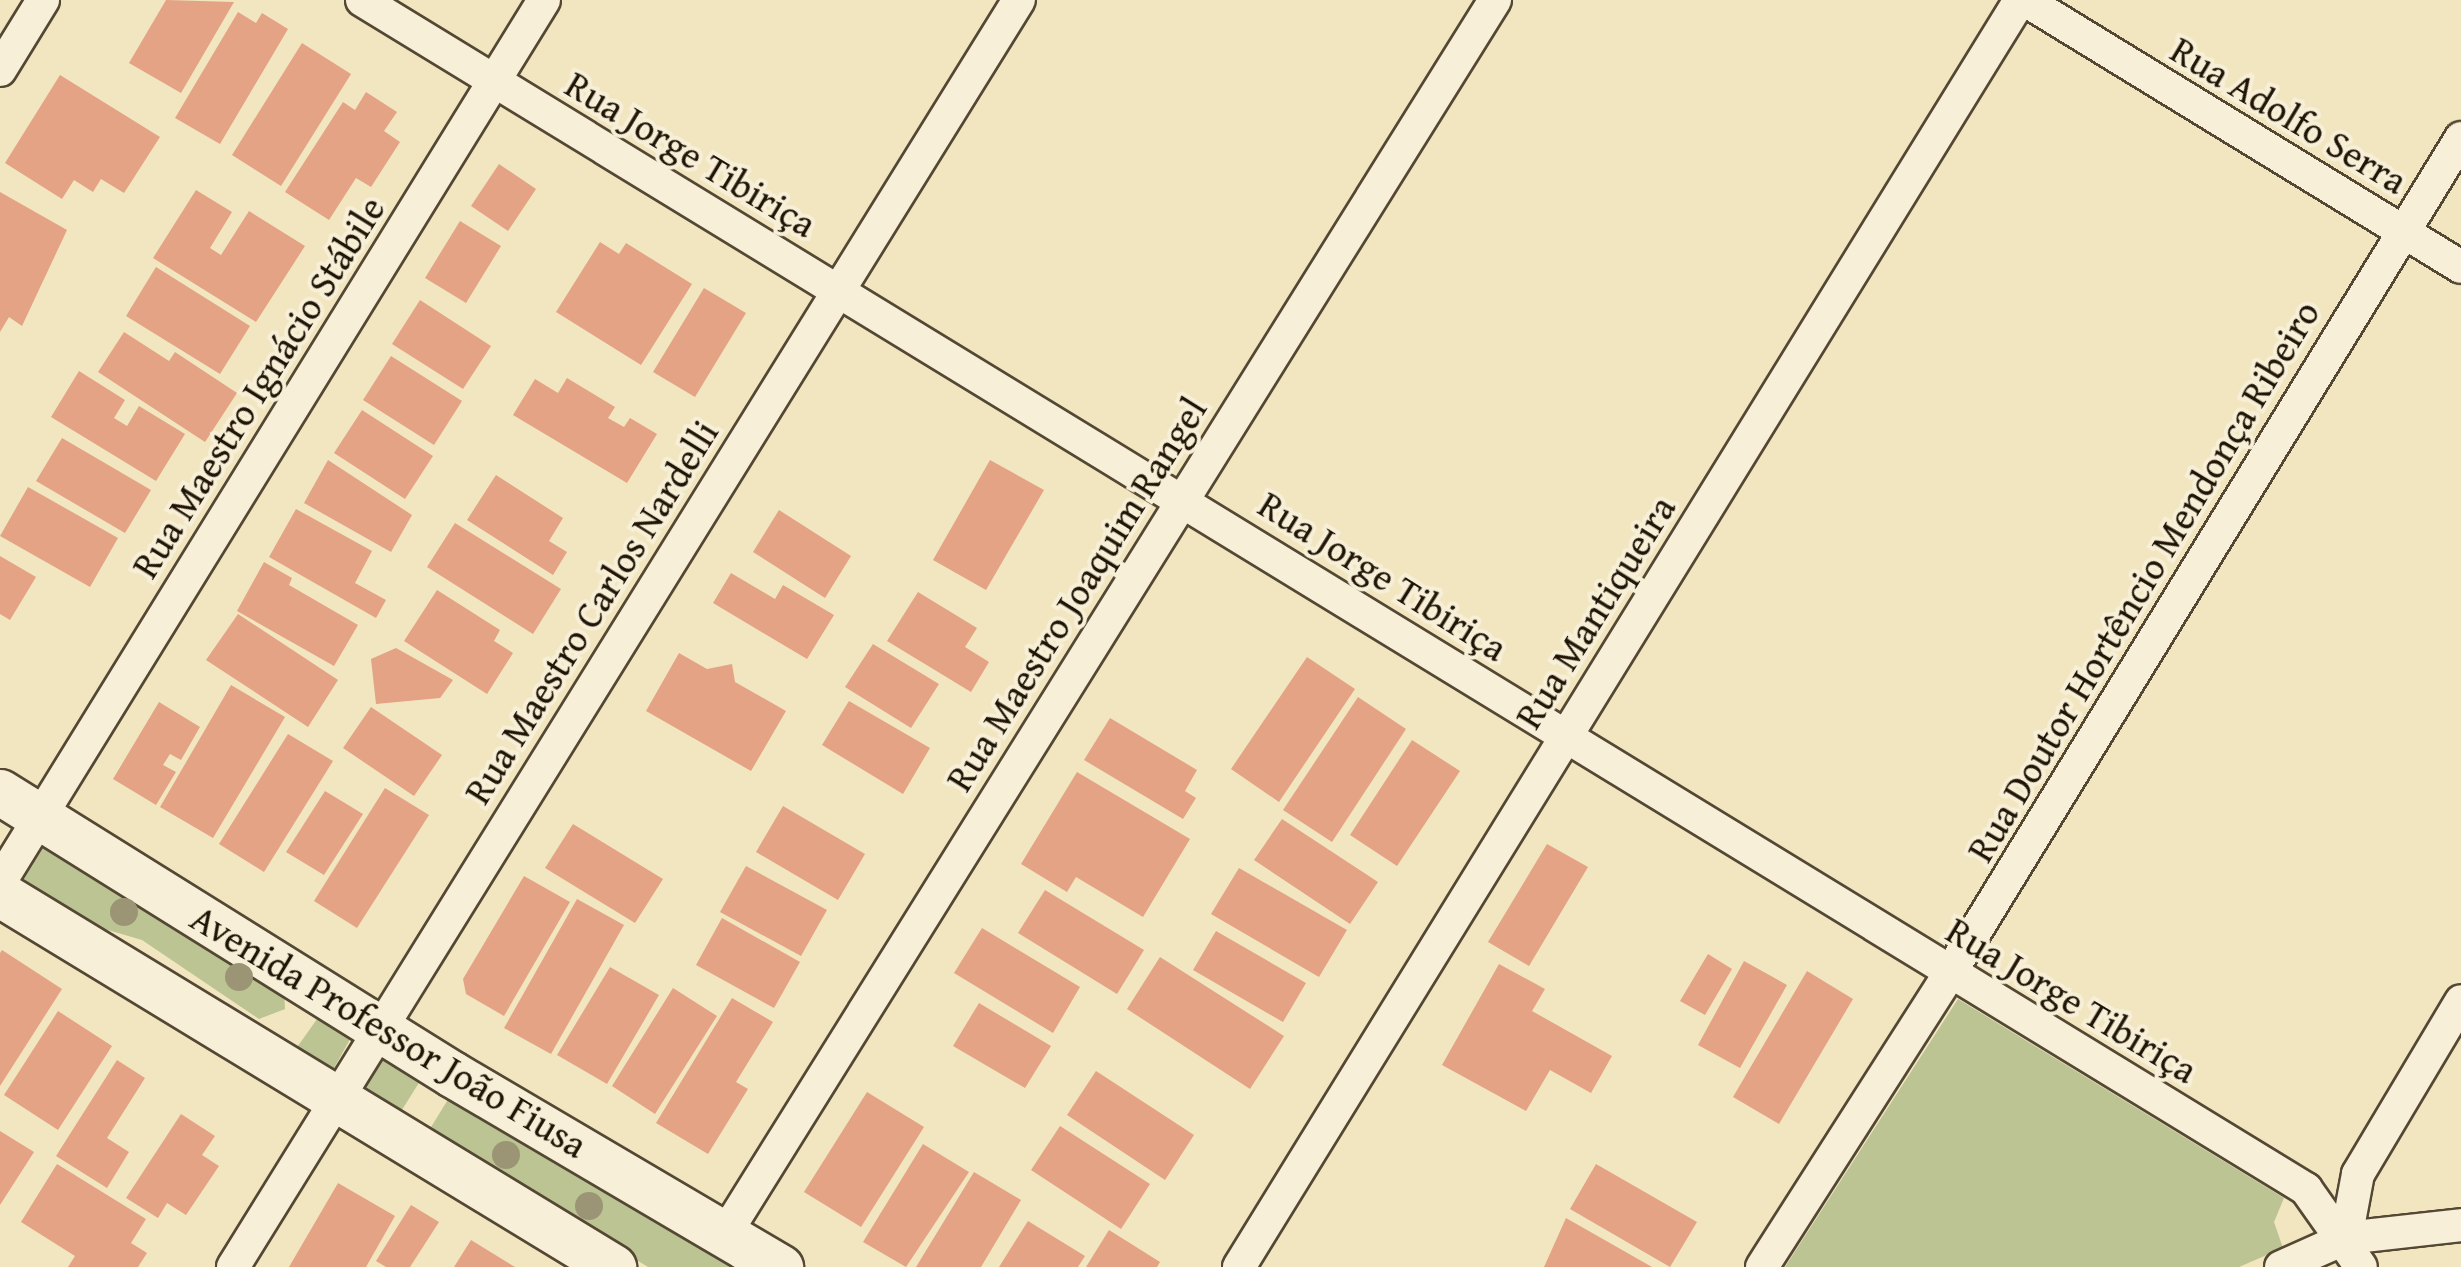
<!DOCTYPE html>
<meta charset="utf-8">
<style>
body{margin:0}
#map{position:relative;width:2461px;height:1267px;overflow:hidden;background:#f2e6c1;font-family:"Gentium Book Plus",serif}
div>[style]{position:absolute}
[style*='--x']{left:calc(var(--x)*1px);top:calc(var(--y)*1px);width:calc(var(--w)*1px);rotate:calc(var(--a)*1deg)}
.green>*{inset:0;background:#bbc492}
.building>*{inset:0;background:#e3a384}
.roads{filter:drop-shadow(2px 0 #544834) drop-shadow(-2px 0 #544834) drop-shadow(0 2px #544834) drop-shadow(0 -2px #544834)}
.minor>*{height:32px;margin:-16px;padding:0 16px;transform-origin:16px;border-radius:16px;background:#f7efd7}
.secondary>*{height:45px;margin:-22.5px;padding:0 22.5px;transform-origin:22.5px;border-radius:22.5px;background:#f7efd7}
.trees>*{width:28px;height:28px;margin:-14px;border-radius:50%;background:#9c9575}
span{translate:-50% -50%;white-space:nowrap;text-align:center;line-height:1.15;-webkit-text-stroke:8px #f7efd7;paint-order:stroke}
.street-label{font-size:38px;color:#1f1405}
</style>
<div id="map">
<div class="green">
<div style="clip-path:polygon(50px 837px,284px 988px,285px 1009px,259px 1019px,142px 940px,84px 923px,19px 887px)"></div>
<div style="clip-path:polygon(1958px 999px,2284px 1198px,2274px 1222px,2283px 1248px,2239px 1267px,1785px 1267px)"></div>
<div style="clip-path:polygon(322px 1012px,353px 1034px,330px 1075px,293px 1053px)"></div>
<div style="clip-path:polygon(385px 1053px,422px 1078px,400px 1113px,359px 1089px)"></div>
<div style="clip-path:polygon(452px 1093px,736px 1267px,648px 1267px,428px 1132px)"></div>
</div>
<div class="building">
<div style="clip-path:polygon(166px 0,234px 2px,181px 93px,129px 63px)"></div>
<div style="clip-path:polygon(238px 12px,256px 23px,262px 13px,288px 29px,220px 144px,175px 118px)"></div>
<div style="clip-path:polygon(302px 43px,351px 74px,281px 186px,232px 155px)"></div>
<div style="clip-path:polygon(60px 75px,160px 137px,124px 193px,101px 179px,93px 192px,74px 180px,62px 199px,5px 163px)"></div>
<div style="clip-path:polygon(366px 92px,397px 112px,384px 131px,400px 142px,371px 187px,356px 178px,329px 220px,285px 192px,343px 102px,355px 110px)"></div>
<div style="clip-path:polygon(499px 164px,536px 189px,508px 231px,471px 206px)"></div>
<div style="clip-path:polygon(196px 190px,232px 212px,210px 248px,221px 255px,249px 211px,305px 246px,256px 322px,153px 258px)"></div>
<div style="clip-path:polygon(0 192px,67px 230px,22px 326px,9px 317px,0 332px)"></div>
<div style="clip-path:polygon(460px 221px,501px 246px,466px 303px,425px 278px)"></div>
<div style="clip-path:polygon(600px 242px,619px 254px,626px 243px,692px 284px,641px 365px,556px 312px)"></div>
<div style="clip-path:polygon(156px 267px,250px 326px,220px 374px,126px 316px)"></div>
<div style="clip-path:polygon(704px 288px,746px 313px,695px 397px,653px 372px)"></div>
<div style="clip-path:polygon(420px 300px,491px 346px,463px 389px,392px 344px)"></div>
<div style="clip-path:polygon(124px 332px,169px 361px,175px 352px,237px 393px,205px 442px,98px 372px)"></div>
<div style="clip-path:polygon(391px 356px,462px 401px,434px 445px,363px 400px)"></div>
<div style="clip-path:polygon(79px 371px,125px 400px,114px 418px,127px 426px,139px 406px,185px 434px,156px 481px,51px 417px)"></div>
<div style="clip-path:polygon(567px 378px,615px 407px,608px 418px,624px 427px,630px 418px,657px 434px,627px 483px,513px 415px,535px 379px,558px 393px)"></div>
<div style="clip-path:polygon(362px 410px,433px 456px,405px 499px,334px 453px)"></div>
<div style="clip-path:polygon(62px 438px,151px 490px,125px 533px,36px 481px)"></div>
<div style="clip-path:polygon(328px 460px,412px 515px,391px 552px,304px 503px)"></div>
<div style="clip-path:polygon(990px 460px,1044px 490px,986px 590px,933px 560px)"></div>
<div style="clip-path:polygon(496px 475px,563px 518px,549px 541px,567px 552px,553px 575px,467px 520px)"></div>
<div style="clip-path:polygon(28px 487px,118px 538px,90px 587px,0 536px)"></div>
<div style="clip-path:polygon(296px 509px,372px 551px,355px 583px,386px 600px,376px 618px,269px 557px)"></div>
<div style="clip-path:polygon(779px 510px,851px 556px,825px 598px,753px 552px)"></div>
<div style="clip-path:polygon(455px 523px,561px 589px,533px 634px,427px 567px)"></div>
<div style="clip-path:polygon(0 556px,36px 577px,10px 620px,0 614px)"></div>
<div style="clip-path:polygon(264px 562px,292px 578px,289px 585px,358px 625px,334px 666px,237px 611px)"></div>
<div style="clip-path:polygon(731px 573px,775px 599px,783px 585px,834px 615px,807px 659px,713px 603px)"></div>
<div style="clip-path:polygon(437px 590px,500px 630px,494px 641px,513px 653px,487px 694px,404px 641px)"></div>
<div style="clip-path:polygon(918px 592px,977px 628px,965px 647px,989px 662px,971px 692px,887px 641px)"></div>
<div style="clip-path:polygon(238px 614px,338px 680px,308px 727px,206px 660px)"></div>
<div style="clip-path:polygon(873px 644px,939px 684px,911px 728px,845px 687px)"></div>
<div style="clip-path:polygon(396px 648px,453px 680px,440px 698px,376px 704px,371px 659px)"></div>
<div style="clip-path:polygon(679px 653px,707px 669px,732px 664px,735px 682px,786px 711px,751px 771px,646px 711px)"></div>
<div style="clip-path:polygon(1307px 657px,1355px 689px,1279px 802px,1231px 769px)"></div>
<div style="clip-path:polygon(231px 685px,285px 717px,213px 838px,160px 807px)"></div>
<div style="clip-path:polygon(1358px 697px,1406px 729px,1332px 842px,1283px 810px)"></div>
<div style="clip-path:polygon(849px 701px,930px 748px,903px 794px,822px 745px)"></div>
<div style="clip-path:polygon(159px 702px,200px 727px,181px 760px,170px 754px,163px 765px,176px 772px,156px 805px,113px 779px)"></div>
<div style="clip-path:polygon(371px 707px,442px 755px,414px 796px,343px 748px)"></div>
<div style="clip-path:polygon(1110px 718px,1197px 770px,1185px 791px,1196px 798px,1183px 819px,1084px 760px)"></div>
<div style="clip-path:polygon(288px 734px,333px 761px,264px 872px,219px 844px)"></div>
<div style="clip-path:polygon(1412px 740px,1460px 771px,1397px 866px,1350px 835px)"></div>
<div style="clip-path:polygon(1077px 772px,1190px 839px,1143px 917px,1076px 877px,1067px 892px,1021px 864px)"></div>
<div style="clip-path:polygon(385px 788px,429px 815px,357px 928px,314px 901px)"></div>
<div style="clip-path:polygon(325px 791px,363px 814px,324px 875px,286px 852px)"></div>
<div style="clip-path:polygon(783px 806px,865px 854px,838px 900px,756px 852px)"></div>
<div style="clip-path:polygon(1282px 819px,1378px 882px,1350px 924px,1254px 860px)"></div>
<div style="clip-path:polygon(573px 824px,663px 879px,635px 923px,545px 868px)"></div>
<div style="clip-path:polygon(1547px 844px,1588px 867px,1529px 966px,1488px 942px)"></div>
<div style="clip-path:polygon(746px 866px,827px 910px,801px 956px,720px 912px)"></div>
<div style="clip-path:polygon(1239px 868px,1347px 930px,1319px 977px,1211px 914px)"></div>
<div style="clip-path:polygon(524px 876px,570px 902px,504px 1016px,466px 994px,463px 979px)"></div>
<div style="clip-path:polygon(1045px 890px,1144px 950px,1117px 994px,1018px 933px)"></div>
<div style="clip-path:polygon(577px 899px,624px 925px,551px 1054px,504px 1028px)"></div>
<div style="clip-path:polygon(722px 918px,800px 962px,774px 1008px,696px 965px)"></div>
<div style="clip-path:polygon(982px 928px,1080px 987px,1053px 1033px,954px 973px)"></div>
<div style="clip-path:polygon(1216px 931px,1306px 983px,1283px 1022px,1193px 970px)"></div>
<div style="clip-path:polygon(2px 950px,62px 989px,0 1086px,0 953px)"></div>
<div style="clip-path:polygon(1708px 954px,1732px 969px,1705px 1015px,1680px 1001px)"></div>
<div style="clip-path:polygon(1160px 957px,1284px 1036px,1250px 1089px,1127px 1009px)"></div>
<div style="clip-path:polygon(1744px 961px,1787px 985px,1740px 1068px,1698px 1045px)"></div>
<div style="clip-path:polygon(1499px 964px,1545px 989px,1532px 1011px,1612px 1056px,1591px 1093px,1550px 1070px,1526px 1111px,1442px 1065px)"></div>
<div style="clip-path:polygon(610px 967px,659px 995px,607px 1084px,557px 1055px)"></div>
<div style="clip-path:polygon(1807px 971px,1853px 999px,1779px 1124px,1733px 1097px)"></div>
<div style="clip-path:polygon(673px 988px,717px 1016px,655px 1114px,612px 1086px)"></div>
<div style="clip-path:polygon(732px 998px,773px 1022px,736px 1082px,748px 1089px,708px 1154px,656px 1123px)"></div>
<div style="clip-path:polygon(979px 1003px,1051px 1046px,1025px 1088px,953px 1046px)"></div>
<div style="clip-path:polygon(58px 1011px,112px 1046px,58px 1130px,4px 1095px)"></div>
<div style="clip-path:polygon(117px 1060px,145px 1078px,107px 1138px,129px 1152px,107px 1188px,56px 1156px)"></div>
<div style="clip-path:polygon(1096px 1071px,1194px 1135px,1165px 1180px,1067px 1115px)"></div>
<div style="clip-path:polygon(867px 1092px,924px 1127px,861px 1227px,804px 1192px)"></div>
<div style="clip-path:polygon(181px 1114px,215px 1136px,202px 1155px,219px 1166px,186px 1215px,167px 1203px,158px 1218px,126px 1198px)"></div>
<div style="clip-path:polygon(1060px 1126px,1150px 1184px,1121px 1229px,1031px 1170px)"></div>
<div style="clip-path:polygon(0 1131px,34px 1152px,0 1205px)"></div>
<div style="clip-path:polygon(923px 1144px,969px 1172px,906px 1267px,863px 1242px)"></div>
<div style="clip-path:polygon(57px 1164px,146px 1219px,131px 1243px,147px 1253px,138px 1267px,68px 1267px,75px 1256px,21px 1222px)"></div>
<div style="clip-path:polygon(1596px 1164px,1697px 1222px,1670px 1267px,1570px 1209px)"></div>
<div style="clip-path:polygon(974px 1172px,1021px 1200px,981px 1267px,916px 1267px)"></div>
<div style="clip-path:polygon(338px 1183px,395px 1216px,366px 1267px,289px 1267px)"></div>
<div style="clip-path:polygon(411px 1205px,439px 1222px,410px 1267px,386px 1267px,376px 1261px)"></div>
<div style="clip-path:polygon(1566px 1218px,1652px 1267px,1544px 1267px)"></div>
<div style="clip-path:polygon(1028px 1221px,1085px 1256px,1078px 1267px,999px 1267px)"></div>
<div style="clip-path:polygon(1109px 1230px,1160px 1262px,1157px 1267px,1086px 1267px)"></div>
<div style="clip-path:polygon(471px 1240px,515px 1267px,454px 1267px)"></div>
</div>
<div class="roads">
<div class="minor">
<div style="--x:362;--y:0;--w:2279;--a:31.45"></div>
<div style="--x:2306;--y:1189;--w:95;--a:54.8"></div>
<div style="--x:2025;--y:0;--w:511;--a:31.48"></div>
<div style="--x:0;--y:70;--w:82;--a:-58.4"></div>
<div style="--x:0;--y:882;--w:1036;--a:-58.33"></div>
<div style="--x:727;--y:1231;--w:1451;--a:-58.04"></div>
<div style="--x:2346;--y:1238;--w:65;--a:-79.4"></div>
<div style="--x:2358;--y:1174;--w:201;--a:-59.2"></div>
<div style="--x:233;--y:1267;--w:1491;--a:-58.19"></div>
<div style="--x:1239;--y:1267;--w:1488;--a:-58.35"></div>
<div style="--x:1762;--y:1267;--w:349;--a:-57.4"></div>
<div style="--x:1950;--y:973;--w:979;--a:-58.53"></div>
<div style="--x:2281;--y:1267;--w:71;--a:-24"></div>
<div style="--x:2346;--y:1238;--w:116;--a:-6.4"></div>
</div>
<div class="secondary">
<div style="--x:0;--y:792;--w:533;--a:31.96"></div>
<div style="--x:452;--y:1074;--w:381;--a:30.5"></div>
<div style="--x:0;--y:894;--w:718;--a:31.32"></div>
</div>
</div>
<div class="trees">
<div style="left:124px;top:912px"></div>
<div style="left:239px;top:977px"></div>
<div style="left:506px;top:1155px"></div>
<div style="left:589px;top:1206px"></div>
</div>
<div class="street-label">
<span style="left:2289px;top:115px;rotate:31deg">Rua Adolfo Serra</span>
<span style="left:691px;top:154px;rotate:31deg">Rua Jorge Tibiriça</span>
<span style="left:258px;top:387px;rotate:-58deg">Rua Maestro Ignácio Stábile</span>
<span style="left:1383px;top:576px;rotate:32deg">Rua Jorge Tibiriça</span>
<span style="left:2143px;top:581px;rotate:-59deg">Rua Doutor Hortêncio Mendonça Ribeiro</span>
<span style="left:1076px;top:594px;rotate:-58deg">Rua Maestro Joaquim Rangel</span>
<span style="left:591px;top:612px;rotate:-58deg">Rua Maestro Carlos Nardelli</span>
<span style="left:1595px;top:612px;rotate:-58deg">Rua Mantiqueira</span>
<span style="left:2072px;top:1000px;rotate:31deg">Rua Jorge Tibiriça</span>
<span style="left:389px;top:1031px;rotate:31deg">Avenida Professor João Fiusa</span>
</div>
</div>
